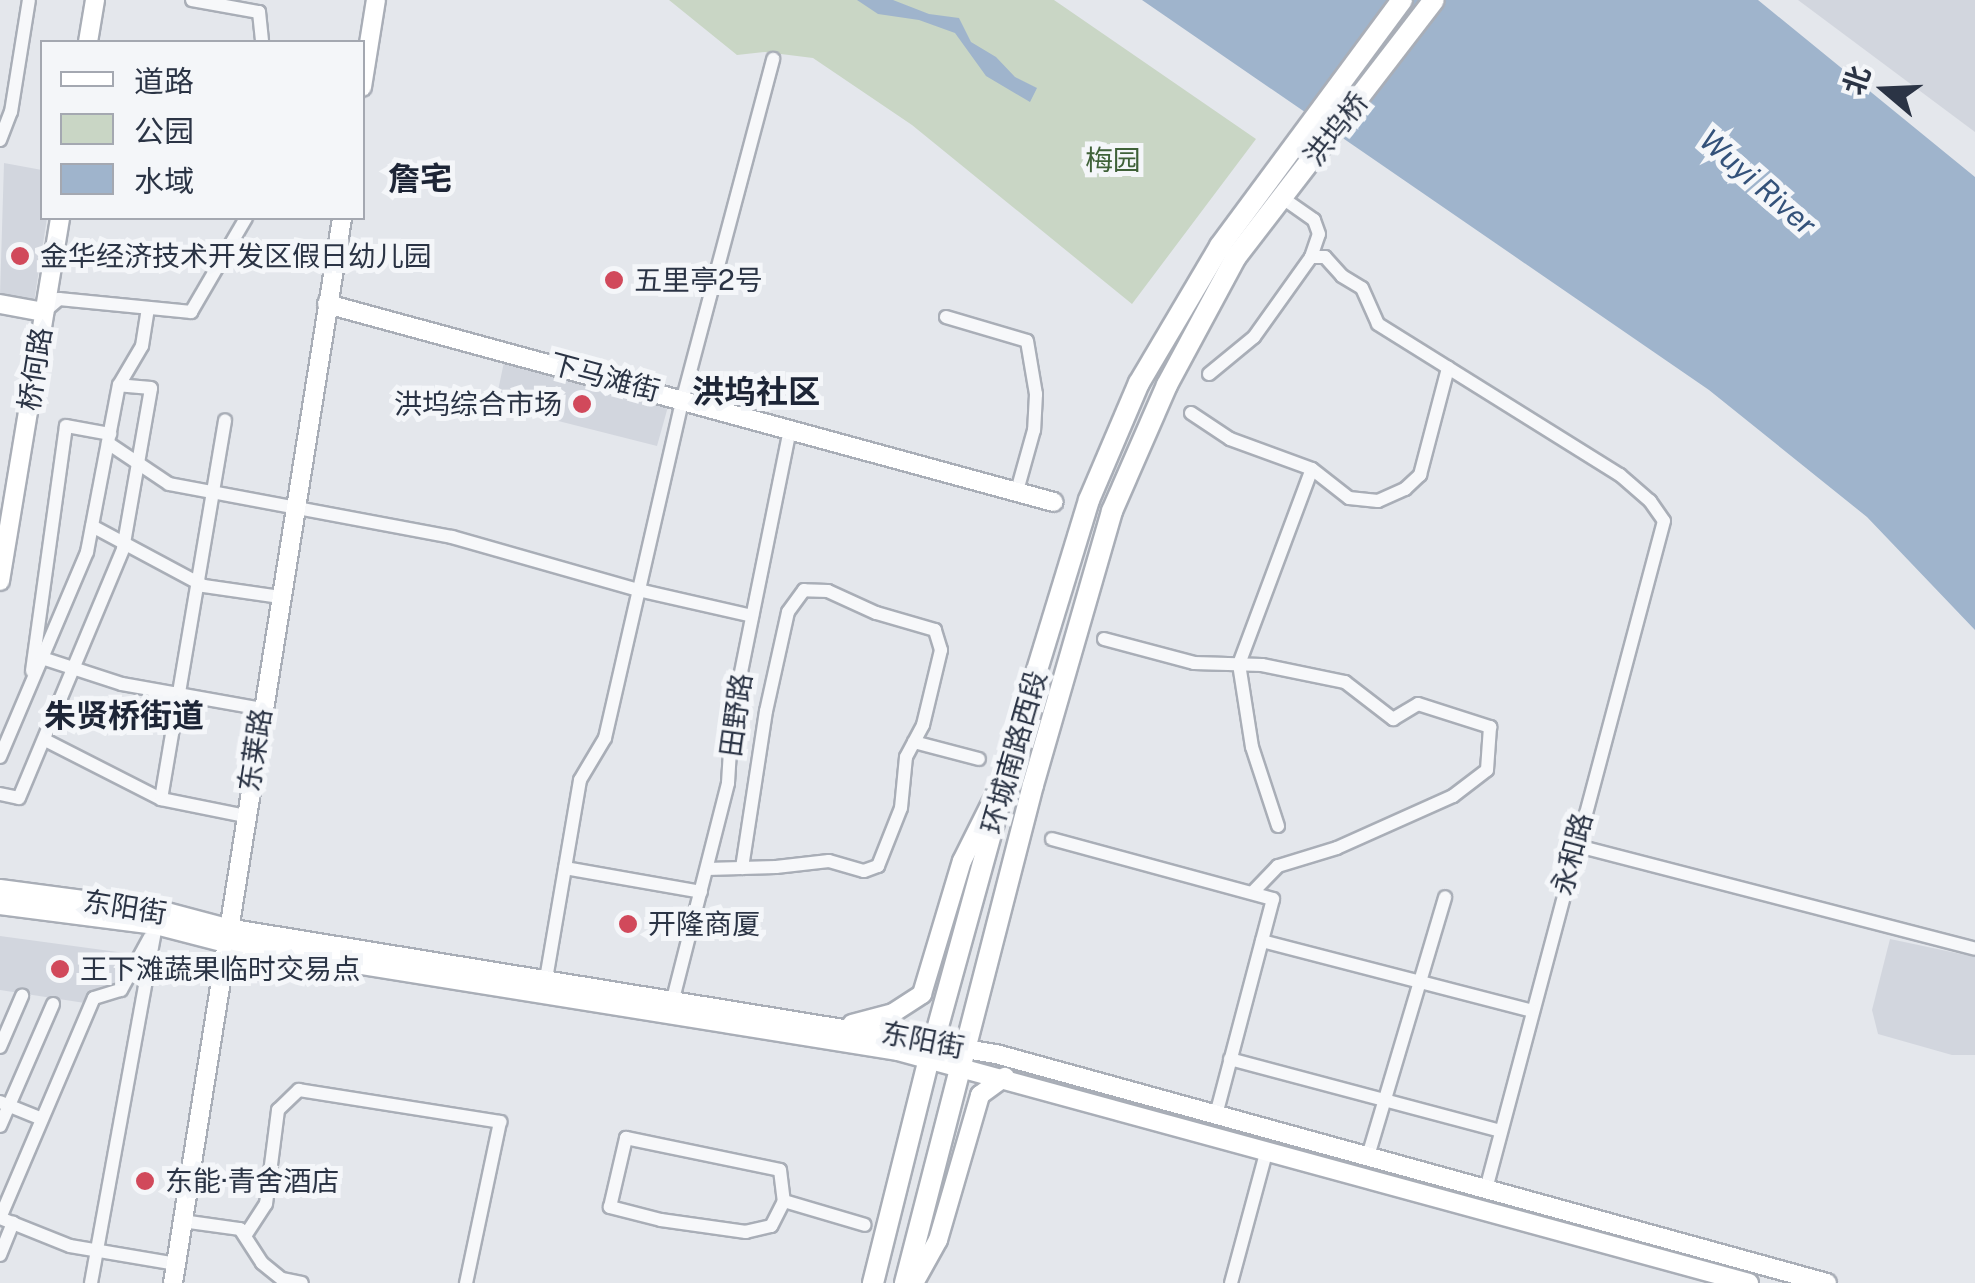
<!DOCTYPE html>
<meta charset="utf-8">
<style>
body{margin:0}
#map{position:relative;width:1975px;height:1283px;overflow:hidden;background:#e4e7ec;font-family:"Public Sans","Noto Sans SC",sans-serif}
div>[style]{position:absolute}
[style*='--x']{left:calc(var(--x)*1px);top:calc(var(--y)*1px);width:calc(var(--w)*1px);rotate:calc(var(--a)*1deg)}
.built>*{inset:0;background:#d2d6de}
.green>*{inset:0;background:#c9d6c5}
.water>*{inset:0;background:#9fb4cc}
.roads{filter:drop-shadow(2px 0 #a9aeb7) drop-shadow(-2px 0 #a9aeb7) drop-shadow(0 2px #a9aeb7) drop-shadow(0 -2px #a9aeb7)}
.street>*{height:12px;margin:-6px;padding:0 6px;transform-origin:6px;border-radius:6px;background:#f7f8fa}
.secondary>*{height:18px;margin:-9px;padding:0 9px;transform-origin:9px;border-radius:9px;background:#fff}
.primary>*{height:20px;margin:-10px;padding:0 10px;transform-origin:10px;border-radius:10px;background:#fff}
.dots>*{width:28px;height:28px;translate:-50% -50%;box-sizing:border-box;border:5px solid #f4f6f9;border-radius:50%}
span{translate:-50% -50%;white-space:nowrap;text-align:center;line-height:1.15;-webkit-text-stroke:10px #f4f6f9;paint-order:stroke}
.street-label{font-size:28px;color:#2b3445}
.park-label{font-size:28px;color:#3f6138}
.poi-label{font-size:28px;color:#2b3445}
.left{translate:0 -50%;text-align:left}
.right{translate:-100% -50%;text-align:right}
.water-label{font-size:30px;color:#34527a;font-style:italic}
.quarter-label{font-size:32px;color:#1d2536;font-weight:700}
.legend{position:absolute;left:40px;top:40px;width:325px;height:180px;box-sizing:border-box;background:#f4f6f9;border:2px solid #a4a8b1;margin:0;padding:12px 18px;list-style:none;font-size:30px;color:#2b3445}
.legend li{display:flex;align-items:center;gap:20px;height:50px}
.legend b{width:50px;border:2px solid #a4a8b1}
.north{position:absolute;left:1835px;top:40px;width:100px;height:100px;-webkit-text-stroke:8px #f4f6f9;paint-order:stroke;rotate:289deg;font-size:28px;font-weight:700;line-height:40px;text-align:center;color:#2b3445}
.north::after{content:'';display:block;margin:auto;width:35px;height:45px;background:#2b3445;clip-path:polygon(50% 0,100% 100%,50% 72%,0 100%)}
</style>
<div id="map">
<div class="built">
<div style="clip-path:polygon(1798px 0,1975px 0,1975px 132px)"></div>
<div style="clip-path:polygon(4px 163px,42px 170px,42px 218px,47px 218px,34px 302px,0 295px)"></div>
<div style="clip-path:polygon(504px 362px,669px 403px,657px 446px,495px 405px)"></div>
<div style="clip-path:polygon(0 936px,125px 953px,116px 985px,85px 1003px,0 990px)"></div>
<div style="clip-path:polygon(1890px 939px,1975px 957px,1975px 1055px,1952px 1055px,1878px 1034px,1872px 1010px)"></div>
</div>
<div class="green">
<div style="clip-path:polygon(669px 0,1054px 0,1256px 139px,1132px 304px,912px 125px,813px 58px,765px 52px,737px 55px)"></div>
</div>
<div class="water">
<div style="clip-path:polygon(857px 0,893px 0,929px 14px,959px 18px,971px 42px,996px 57px,1015px 77px,1037px 88px,1030px 102px,986px 76px,955px 33px,919px 20px,878px 14px)"></div>
<div style="clip-path:polygon(1142px 0,1758px 0,1975px 177px,1975px 630px,1867px 517px,1709px 390px)"></div>
</div>
<div class="roads">
<div class="street">
<div style="--x:192;--y:0;--w:68;--a:10.2"></div>
<div style="--x:259;--y:12;--w:30;--a:84"></div>
<div style="--x:0;--y:140;--w:30;--a:-69"></div>
<div style="--x:11;--y:112;--w:113;--a:-80.9"></div>
<div style="--x:1311;--y:257;--w:14;--a:0"></div>
<div style="--x:1325;--y:257;--w:25;--a:48"></div>
<div style="--x:1342;--y:276;--w:23;--a:31"></div>
<div style="--x:1362;--y:288;--w:39;--a:66"></div>
<div style="--x:1378;--y:324;--w:285;--a:32"></div>
<div style="--x:1620;--y:475;--w:40;--a:41"></div>
<div style="--x:1650;--y:501;--w:24;--a:55"></div>
<div style="--x:1664;--y:521;--w:691;--a:104.92"></div>
<div style="--x:44;--y:312;--w:20;--a:-41"></div>
<div style="--x:59;--y:299;--w:133;--a:5.6"></div>
<div style="--x:191;--y:312;--w:109;--a:-59.7"></div>
<div style="--x:946;--y:317;--w:84;--a:16.5"></div>
<div style="--x:1027;--y:341;--w:54;--a:80.4"></div>
<div style="--x:1036;--y:394;--w:36;--a:93"></div>
<div style="--x:1034;--y:430;--w:63;--a:105.6"></div>
<div style="--x:1209;--y:374;--w:58;--a:-39.4"></div>
<div style="--x:1254;--y:337;--w:98;--a:-54.5"></div>
<div style="--x:1311;--y:257;--w:24;--a:-71"></div>
<div style="--x:1319;--y:234;--w:15;--a:-110"></div>
<div style="--x:1314;--y:220;--w:39;--a:-145"></div>
<div style="--x:1191;--y:413;--w:47;--a:33.7"></div>
<div style="--x:1230;--y:439;--w:87;--a:20.1"></div>
<div style="--x:1312;--y:469;--w:47;--a:38.1"></div>
<div style="--x:1349;--y:498;--w:29;--a:6"></div>
<div style="--x:1378;--y:501;--w:30;--a:-24"></div>
<div style="--x:1405;--y:489;--w:21;--a:-43"></div>
<div style="--x:1420;--y:475;--w:111;--a:-75.3"></div>
<div style="--x:108;--y:443;--w:73;--a:33.9"></div>
<div style="--x:169;--y:484;--w:288;--a:10.6"></div>
<div style="--x:452;--y:537;--w:193;--a:15.9"></div>
<div style="--x:638;--y:590;--w:117;--a:12.8"></div>
<div style="--x:92;--y:526;--w:127;--a:28.2"></div>
<div style="--x:204;--y:586;--w:77;--a:8.2"></div>
<div style="--x:1104;--y:639;--w:93;--a:14.9"></div>
<div style="--x:1194;--y:663;--w:68;--a:1.7"></div>
<div style="--x:1262;--y:665;--w:85;--a:11.6"></div>
<div style="--x:1345;--y:682;--w:61;--a:37.6"></div>
<div style="--x:1393;--y:719;--w:29;--a:-31"></div>
<div style="--x:1418;--y:704;--w:76;--a:17.7"></div>
<div style="--x:1490;--y:727;--w:43;--a:94"></div>
<div style="--x:1487;--y:770;--w:43;--a:142.6"></div>
<div style="--x:1453;--y:796;--w:127;--a:155.9"></div>
<div style="--x:1337;--y:848;--w:62;--a:163"></div>
<div style="--x:1278;--y:866;--w:37;--a:134"></div>
<div style="--x:42;--y:658;--w:84;--a:18"></div>
<div style="--x:122;--y:684;--w:142;--a:10.1"></div>
<div style="--x:32;--y:671;--w:247;--a:-82.1"></div>
<div style="--x:66;--y:426;--w:45;--a:10.3"></div>
<div style="--x:45;--y:740;--w:130;--a:27"></div>
<div style="--x:161;--y:799;--w:86;--a:11.4"></div>
<div style="--x:914;--y:742;--w:67;--a:14.7"></div>
<div style="--x:0;--y:757;--w:223;--a:-67"></div>
<div style="--x:87;--y:552;--w:170;--a:-79.2"></div>
<div style="--x:0;--y:794;--w:19;--a:12"></div>
<div style="--x:19;--y:798;--w:270;--a:-67.3"></div>
<div style="--x:123;--y:549;--w:163;--a:-80.1"></div>
<div style="--x:151;--y:388;--w:32;--a:-175"></div>
<div style="--x:119;--y:385;--w:45;--a:-59.5"></div>
<div style="--x:142;--y:346;--w:38;--a:-81"></div>
<div style="--x:161;--y:799;--w:384;--a:-80.4"></div>
<div style="--x:1278;--y:826;--w:83;--a:-108.2"></div>
<div style="--x:1252;--y:747;--w:84;--a:-98.9"></div>
<div style="--x:1239;--y:664;--w:208;--a:-69.5"></div>
<div style="--x:1052;--y:839;--w:229;--a:15.2"></div>
<div style="--x:1273;--y:899;--w:223;--a:104.8"></div>
<div style="--x:1574;--y:845;--w:414;--a:14.5"></div>
<div style="--x:565;--y:868;--w:138;--a:10"></div>
<div style="--x:707;--y:869;--w:69;--a:-1.7"></div>
<div style="--x:776;--y:867;--w:53;--a:-6.5"></div>
<div style="--x:829;--y:861;--w:36;--a:16"></div>
<div style="--x:864;--y:871;--w:15;--a:-20"></div>
<div style="--x:878;--y:866;--w:62;--a:-68.4"></div>
<div style="--x:901;--y:808;--w:51;--a:-84.4"></div>
<div style="--x:906;--y:757;--w:36;--a:-62"></div>
<div style="--x:923;--y:725;--w:77;--a:-76.5"></div>
<div style="--x:941;--y:650;--w:21;--a:-107"></div>
<div style="--x:935;--y:630;--w:61;--a:-163.9"></div>
<div style="--x:876;--y:613;--w:53;--a:-155.4"></div>
<div style="--x:828;--y:591;--w:24;--a:-178"></div>
<div style="--x:804;--y:590;--w:27;--a:126"></div>
<div style="--x:788;--y:612;--w:101;--a:102.5"></div>
<div style="--x:766;--y:711;--w:159;--a:98.7"></div>
<div style="--x:1262;--y:941;--w:279;--a:14.5"></div>
<div style="--x:546;--y:979;--w:202;--a:-80.3"></div>
<div style="--x:580;--y:780;--w:49;--a:-59.2"></div>
<div style="--x:605;--y:738;--w:349;--a:-77.1"></div>
<div style="--x:683;--y:398;--w:351;--a:-75.1"></div>
<div style="--x:673;--y:999;--w:223;--a:-75.7"></div>
<div style="--x:728;--y:783;--w:66;--a:-86.5"></div>
<div style="--x:732;--y:717;--w:293;--a:-78.6"></div>
<div style="--x:0;--y:1047;--w:56;--a:-66.7"></div>
<div style="--x:1230;--y:1059;--w:280;--a:14.9"></div>
<div style="--x:0;--y:1102;--w:45;--a:22"></div>
<div style="--x:0;--y:1126;--w:133;--a:-66.5"></div>
<div style="--x:1368;--y:1156;--w:270;--a:-73.4"></div>
<div style="--x:784;--y:1201;--w:28;--a:117"></div>
<div style="--x:771;--y:1226;--w:26;--a:167"></div>
<div style="--x:746;--y:1232;--w:86;--a:-172"></div>
<div style="--x:661;--y:1220;--w:53;--a:-165.7"></div>
<div style="--x:610;--y:1207;--w:71;--a:-76.9"></div>
<div style="--x:626;--y:1138;--w:157;--a:11.7"></div>
<div style="--x:780;--y:1170;--w:31;--a:83"></div>
<div style="--x:784;--y:1201;--w:84;--a:16.5"></div>
<div style="--x:0;--y:1218;--w:239;--a:-66.9"></div>
<div style="--x:94;--y:998;--w:28;--a:-17"></div>
<div style="--x:121;--y:990;--w:60;--a:-61.3"></div>
<div style="--x:0;--y:1218;--w:75;--a:21.8"></div>
<div style="--x:70;--y:1246;--w:108;--a:9.6"></div>
<div style="--x:182;--y:1221;--w:59;--a:7.9"></div>
<div style="--x:240;--y:1229;--w:40;--a:57.1"></div>
<div style="--x:262;--y:1263;--w:26;--a:39"></div>
<div style="--x:282;--y:1279;--w:20;--a:11"></div>
<div style="--x:245;--y:1236;--w:38;--a:-57"></div>
<div style="--x:266;--y:1204;--w:95;--a:-82.7"></div>
<div style="--x:278;--y:1110;--w:29;--a:-44"></div>
<div style="--x:299;--y:1090;--w:204;--a:9"></div>
<div style="--x:500;--y:1122;--w:165;--a:101.9"></div>
<div style="--x:0;--y:1255;--w:35;--a:-68"></div>
<div style="--x:91;--y:1283;--w:364;--a:-79.7"></div>
<div style="--x:1231;--y:1283;--w:138;--a:-74.9"></div>
</div>
<div class="secondary">
<div style="--x:88;--y:42;--w:43;--a:-80.5"></div>
<div style="--x:362;--y:87;--w:88;--a:-80.9"></div>
<div style="--x:0;--y:304;--w:45;--a:10.3"></div>
<div style="--x:327;--y:304;--w:753;--a:15.24"></div>
<div style="--x:0;--y:581;--w:368;--a:-80.6"></div>
<div style="--x:0;--y:889;--w:160;--a:7.5"></div>
<div style="--x:159;--y:910;--w:70;--a:14.8"></div>
<div style="--x:227;--y:928;--w:779;--a:9.31"></div>
<div style="--x:996;--y:1054;--w:862;--a:15.41"></div>
<div style="--x:0;--y:905;--w:157;--a:7.3"></div>
<div style="--x:156;--y:925;--w:71;--a:14.6"></div>
<div style="--x:225;--y:943;--w:682;--a:9.12"></div>
<div style="--x:898;--y:1051;--w:882;--a:15.25"></div>
<div style="--x:852;--y:1024;--w:42;--a:-15"></div>
<div style="--x:893;--y:1013;--w:35;--a:-33"></div>
<div style="--x:922;--y:994;--w:139;--a:-73.3"></div>
<div style="--x:962;--y:861;--w:78;--a:-63.4"></div>
<div style="--x:173;--y:1283;--w:1078;--a:-80.98"></div>
<div style="--x:914;--y:1283;--w:49;--a:-60.8"></div>
<div style="--x:938;--y:1240;--w:151;--a:-73.8"></div>
<div style="--x:980;--y:1095;--w:31;--a:-36"></div>
</div>
<div class="primary">
<div style="--x:873;--y:1283;--w:231;--a:-76"></div>
<div style="--x:929;--y:1059;--w:366;--a:-74.6"></div>
<div style="--x:1026;--y:706;--w:215;--a:-73"></div>
<div style="--x:1089;--y:500;--w:127;--a:-66.9"></div>
<div style="--x:1139;--y:383;--w:159;--a:-59.4"></div>
<div style="--x:1220;--y:246;--w:306;--a:-53.5"></div>
<div style="--x:905;--y:1283;--w:514;--a:-75.59"></div>
<div style="--x:1033;--y:785;--w:285;--a:-73.9"></div>
<div style="--x:1112;--y:511;--w:137;--a:-66.4"></div>
<div style="--x:1167;--y:385;--w:145;--a:-61.7"></div>
<div style="--x:1236;--y:257;--w:324;--a:-52.4"></div>
</div>
</div>
<div class="dots">
<div style="left:20px;top:256px;background:#d1495b"></div>
<div style="left:614px;top:280px;background:#d1495b"></div>
<div style="left:582px;top:404px;background:#d1495b"></div>
<div style="left:628px;top:924px;background:#d1495b"></div>
<div style="left:60px;top:969px;background:#d1495b"></div>
<div style="left:145px;top:1181px;background:#d1495b"></div>
</div>
<div class="street-label">
<span style="left:1336px;top:129px;rotate:-52deg">洪坞桥</span>
<span style="left:35px;top:369px;rotate:-81deg">桥何路</span>
<span style="left:605px;top:377px;rotate:15deg">下马滩街</span>
<span style="left:736px;top:715px;rotate:-82deg">田野路</span>
<span style="left:255px;top:750px;rotate:-81deg">东莱路</span>
<span style="left:1014px;top:752px;rotate:-74deg">环城南路西段</span>
<span style="left:1572px;top:854px;rotate:-75deg">永和路</span>
<span style="left:125px;top:907px;rotate:9deg">东阳街</span>
<span style="left:923px;top:1040px;rotate:11deg">东阳街</span>
</div>
<div class="park-label">
<span style="left:1113px;top:160px">梅园</span>
</div>
<div class="poi-label">
<span class="left" style="left:40px;top:256px">金华经济技术开发区假日幼儿园</span>
<span class="left" style="left:634px;top:280px">五里亭2号</span>
<span class="right" style="left:562px;top:404px">洪坞综合市场</span>
<span class="left" style="left:648px;top:924px">开隆商厦</span>
<span class="left" style="left:80px;top:969px">王下滩蔬果临时交易点</span>
<span class="left" style="left:165px;top:1181px">东能·青舍酒店</span>
</div>
<div class="water-label">
<span style="left:1758px;top:182px;rotate:41deg">Wuyi River</span>
</div>
<div class="quarter-label">
<span style="left:420px;top:179px">詹宅</span>
<span style="left:756px;top:392px">洪坞社区</span>
<span style="left:124px;top:716px">朱贤桥街道</span>
</div>
<ul class="legend">
<li><b style="height:12px;background:#fff"></b>道路</li>
<li><b style="height:28px;background:#c9d6c5"></b>公园</li>
<li><b style="height:28px;background:#9fb4cc"></b>水域</li>
</ul>
<div class="north">北</div>
</div>
